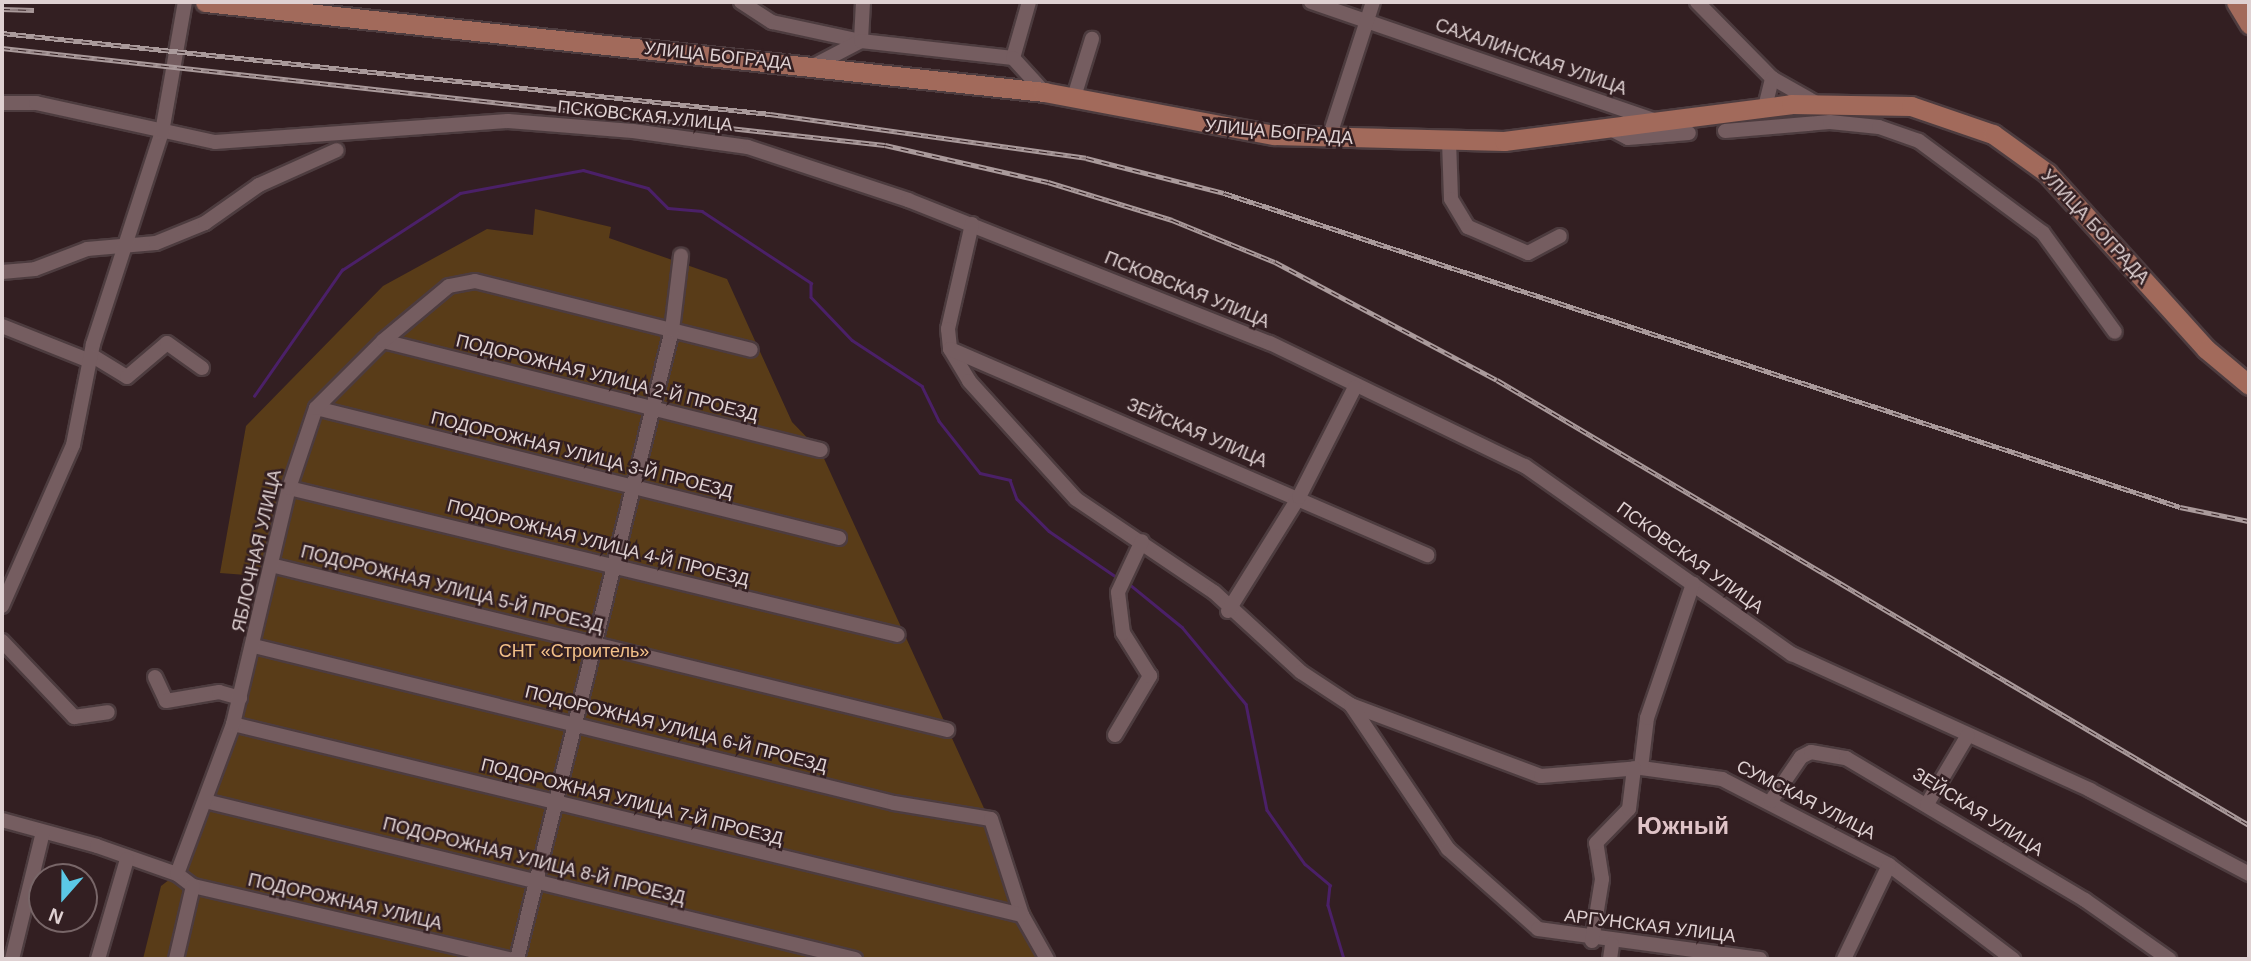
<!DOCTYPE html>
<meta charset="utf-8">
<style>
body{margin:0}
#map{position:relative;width:2251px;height:961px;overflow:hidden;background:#331f22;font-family:Arial,sans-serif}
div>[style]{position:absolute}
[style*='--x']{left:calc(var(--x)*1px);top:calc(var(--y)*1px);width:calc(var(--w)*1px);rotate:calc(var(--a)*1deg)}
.green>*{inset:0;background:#593c18}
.stream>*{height:2.5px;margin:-1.25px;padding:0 1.25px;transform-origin:1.25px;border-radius:1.25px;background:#4b2068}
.roads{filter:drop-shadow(2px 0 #4d3c3f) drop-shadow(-2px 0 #4d3c3f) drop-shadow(0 2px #4d3c3f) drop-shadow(0 -2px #4d3c3f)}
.minor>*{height:14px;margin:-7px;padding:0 7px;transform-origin:7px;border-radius:7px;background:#755d60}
.major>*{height:19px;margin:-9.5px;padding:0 9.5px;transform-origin:9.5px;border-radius:9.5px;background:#a26a5b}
.rail>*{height:5px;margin-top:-2.5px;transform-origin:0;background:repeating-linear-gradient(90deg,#331f22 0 8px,#aa9a9b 0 16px);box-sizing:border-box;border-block:2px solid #aa9a9b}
span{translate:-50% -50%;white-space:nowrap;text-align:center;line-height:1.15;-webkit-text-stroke:5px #331f22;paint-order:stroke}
.street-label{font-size:18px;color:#dfd1d2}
.park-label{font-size:18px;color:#f4c189}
.district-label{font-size:24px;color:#dfc3c7;font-weight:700}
.frame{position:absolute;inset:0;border:4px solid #dfd1d2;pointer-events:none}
.north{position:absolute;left:28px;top:863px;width:70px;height:70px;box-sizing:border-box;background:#331f22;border:2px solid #786668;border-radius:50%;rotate:201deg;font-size:19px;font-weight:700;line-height:28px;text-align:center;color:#dfd1d2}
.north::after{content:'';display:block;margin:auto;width:24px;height:32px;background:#5bc8e6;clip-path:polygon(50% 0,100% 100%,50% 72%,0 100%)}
</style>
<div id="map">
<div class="green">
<div style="clip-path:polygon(535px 209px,611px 227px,609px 238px,727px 279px,792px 422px,821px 452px,1053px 959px,143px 959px,161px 886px,182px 870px,273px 577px,220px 573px,246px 426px,383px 286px,487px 229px,533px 235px)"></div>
</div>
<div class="stream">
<div style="--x:254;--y:396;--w:154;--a:-55.1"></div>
<div style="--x:342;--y:270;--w:141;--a:-33.1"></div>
<div style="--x:460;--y:193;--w:125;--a:-10.6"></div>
<div style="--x:583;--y:170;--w:67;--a:15.5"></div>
<div style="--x:648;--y:188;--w:28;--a:45"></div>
<div style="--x:668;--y:208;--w:34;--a:5"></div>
<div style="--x:702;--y:211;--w:131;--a:33.4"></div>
<div style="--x:811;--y:283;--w:14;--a:90"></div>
<div style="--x:811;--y:297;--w:59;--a:46.4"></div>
<div style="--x:852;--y:340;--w:84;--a:33.3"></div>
<div style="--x:922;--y:386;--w:39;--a:64"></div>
<div style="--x:939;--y:421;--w:66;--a:51.7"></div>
<div style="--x:980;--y:473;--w:31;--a:13"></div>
<div style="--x:1010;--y:480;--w:20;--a:70"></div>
<div style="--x:1017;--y:499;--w:45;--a:45"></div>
<div style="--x:1049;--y:531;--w:83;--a:34.3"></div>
<div style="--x:1128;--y:583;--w:70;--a:39.2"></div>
<div style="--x:1182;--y:627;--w:100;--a:50.3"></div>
<div style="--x:1246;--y:704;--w:108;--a:78.8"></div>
<div style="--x:1267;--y:810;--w:66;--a:54.9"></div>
<div style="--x:1305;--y:864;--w:33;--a:40"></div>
<div style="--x:1330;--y:885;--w:20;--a:96"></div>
<div style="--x:1328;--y:905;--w:56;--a:73.5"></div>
</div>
<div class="roads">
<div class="minor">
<div style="--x:741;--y:2;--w:37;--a:33"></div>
<div style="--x:772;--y:22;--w:91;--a:12.1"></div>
<div style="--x:861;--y:41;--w:54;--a:152.5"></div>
<div style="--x:863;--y:2;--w:39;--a:93"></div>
<div style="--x:861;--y:41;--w:153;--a:6.4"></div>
<div style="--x:1013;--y:58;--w:58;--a:-74.1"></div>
<div style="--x:1311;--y:2;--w:362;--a:19"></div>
<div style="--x:1697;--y:2;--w:107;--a:45.4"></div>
<div style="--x:1772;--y:78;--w:51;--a:29.6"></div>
<div style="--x:1013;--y:58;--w:46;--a:47.6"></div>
<div style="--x:1074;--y:97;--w:61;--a:-72.8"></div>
<div style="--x:2;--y:103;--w:34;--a:0"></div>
<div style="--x:36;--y:103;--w:183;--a:12.3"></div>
<div style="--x:215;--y:142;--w:294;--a:-4.1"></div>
<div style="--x:508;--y:121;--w:125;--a:4.6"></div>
<div style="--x:633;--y:131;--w:116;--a:7.9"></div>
<div style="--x:748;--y:147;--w:169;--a:18.3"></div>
<div style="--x:908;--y:200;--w:389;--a:21.6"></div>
<div style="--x:1270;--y:343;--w:283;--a:25.8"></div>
<div style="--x:1525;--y:466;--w:327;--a:35.2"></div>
<div style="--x:1792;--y:654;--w:328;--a:24.5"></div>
<div style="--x:2090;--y:790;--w:180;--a:27.8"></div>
<div style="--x:1765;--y:107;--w:30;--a:-76"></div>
<div style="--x:1609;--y:128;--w:21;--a:28"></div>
<div style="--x:1628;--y:138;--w:61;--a:-4.7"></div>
<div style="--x:1725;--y:131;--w:105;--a:-4.9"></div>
<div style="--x:1830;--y:122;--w:49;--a:5.8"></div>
<div style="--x:1879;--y:127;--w:42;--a:19.3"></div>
<div style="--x:1919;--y:141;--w:154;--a:36.6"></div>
<div style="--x:2043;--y:233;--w:122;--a:54"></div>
<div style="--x:1329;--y:138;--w:143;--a:-72.1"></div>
<div style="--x:1449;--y:141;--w:58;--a:88"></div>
<div style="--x:1451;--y:199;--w:33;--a:59"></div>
<div style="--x:1468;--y:227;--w:65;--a:23.4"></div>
<div style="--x:1528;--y:253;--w:36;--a:-28"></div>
<div style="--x:972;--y:224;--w:108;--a:102.9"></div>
<div style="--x:948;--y:329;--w:20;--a:84"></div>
<div style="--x:950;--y:349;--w:37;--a:59"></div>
<div style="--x:969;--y:381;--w:159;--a:47.8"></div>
<div style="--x:1076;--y:499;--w:166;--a:34"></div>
<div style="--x:1214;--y:592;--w:118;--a:42.6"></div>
<div style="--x:1301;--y:672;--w:60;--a:33.4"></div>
<div style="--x:1351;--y:705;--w:203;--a:20.5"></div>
<div style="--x:1541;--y:776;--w:100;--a:-4.6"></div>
<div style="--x:1641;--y:768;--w:82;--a:7.7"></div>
<div style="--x:1722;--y:779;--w:188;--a:27.2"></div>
<div style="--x:1889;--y:865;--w:156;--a:37.2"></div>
<div style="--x:2;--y:272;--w:33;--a:-5"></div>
<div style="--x:35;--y:269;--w:56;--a:-21"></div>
<div style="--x:87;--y:249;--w:69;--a:-5"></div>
<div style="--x:156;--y:243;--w:53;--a:-22.2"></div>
<div style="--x:205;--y:223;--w:66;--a:-35.1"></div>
<div style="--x:259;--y:185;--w:85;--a:-24.2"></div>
<div style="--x:2;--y:326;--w:95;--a:21.7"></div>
<div style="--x:383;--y:341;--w:451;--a:14"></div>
<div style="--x:950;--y:349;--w:520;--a:23.36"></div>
<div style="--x:91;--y:355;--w:42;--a:31.4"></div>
<div style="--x:127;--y:377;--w:52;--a:-40.4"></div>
<div style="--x:167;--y:343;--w:43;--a:35.5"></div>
<div style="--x:316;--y:408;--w:539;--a:13.96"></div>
<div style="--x:289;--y:488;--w:626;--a:13.57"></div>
<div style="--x:275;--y:566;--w:692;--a:13.71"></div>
<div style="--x:2;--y:606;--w:176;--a:-66.2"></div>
<div style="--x:73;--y:445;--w:103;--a:-78.8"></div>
<div style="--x:93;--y:344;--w:223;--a:-72"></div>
<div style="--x:162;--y:132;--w:132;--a:-80"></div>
<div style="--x:1228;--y:611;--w:134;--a:-58.1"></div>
<div style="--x:1299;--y:497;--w:123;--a:-63"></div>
<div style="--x:2;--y:641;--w:105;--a:46.5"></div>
<div style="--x:74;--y:717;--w:34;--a:-8"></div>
<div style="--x:254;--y:646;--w:659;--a:13.78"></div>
<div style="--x:894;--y:803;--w:98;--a:9.4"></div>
<div style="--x:991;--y:819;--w:101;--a:72.1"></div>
<div style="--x:1022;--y:915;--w:51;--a:60.4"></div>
<div style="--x:155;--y:677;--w:26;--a:65"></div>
<div style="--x:166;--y:701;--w:54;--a:-9.6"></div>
<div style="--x:219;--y:692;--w:22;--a:16"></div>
<div style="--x:1351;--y:705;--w:174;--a:56"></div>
<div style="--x:1448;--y:849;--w:120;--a:41.6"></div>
<div style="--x:1538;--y:929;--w:224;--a:7.7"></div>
<div style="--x:233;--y:724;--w:812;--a:13.61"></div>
<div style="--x:1115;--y:735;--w:69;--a:-59.3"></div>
<div style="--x:1150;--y:676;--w:51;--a:-122.1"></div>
<div style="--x:1123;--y:633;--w:41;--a:-97"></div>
<div style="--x:1118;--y:592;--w:56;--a:-64.8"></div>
<div style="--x:1641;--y:768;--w:50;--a:-83.2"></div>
<div style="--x:1647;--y:718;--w:142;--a:-71.1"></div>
<div style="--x:205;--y:801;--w:669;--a:13.66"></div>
<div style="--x:1771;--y:801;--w:53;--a:-55.7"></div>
<div style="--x:1801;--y:757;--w:11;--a:-27"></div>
<div style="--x:1811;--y:752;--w:36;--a:10"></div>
<div style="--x:1846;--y:758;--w:278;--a:30.7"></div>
<div style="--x:2085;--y:900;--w:103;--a:35.1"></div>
<div style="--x:1927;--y:804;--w:80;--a:-59.3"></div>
<div style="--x:2;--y:820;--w:98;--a:15.3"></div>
<div style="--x:97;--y:846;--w:85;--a:19.3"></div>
<div style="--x:177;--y:874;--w:20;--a:37"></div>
<div style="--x:193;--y:886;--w:324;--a:13"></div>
<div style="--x:177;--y:874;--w:160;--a:-69.5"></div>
<div style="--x:233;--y:724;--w:243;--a:-76.7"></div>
<div style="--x:289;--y:488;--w:84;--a:-71.4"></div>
<div style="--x:316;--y:408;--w:95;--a:-45"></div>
<div style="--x:383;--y:341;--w:86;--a:-39.8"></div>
<div style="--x:449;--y:286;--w:26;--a:-11"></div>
<div style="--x:475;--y:281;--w:284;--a:14"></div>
<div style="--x:1592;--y:941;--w:63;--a:-80.8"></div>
<div style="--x:1602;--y:879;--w:36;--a:-99"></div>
<div style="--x:1596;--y:843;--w:47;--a:-45.9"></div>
<div style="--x:1629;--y:809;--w:41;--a:-83"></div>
<div style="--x:12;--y:959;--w:131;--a:-76.3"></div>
<div style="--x:98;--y:959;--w:104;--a:-73.8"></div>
<div style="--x:176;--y:959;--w:75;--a:-76.9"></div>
<div style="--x:517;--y:959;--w:648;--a:-76.16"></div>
<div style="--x:672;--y:330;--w:75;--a:-83.1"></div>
<div style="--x:1610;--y:959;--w:15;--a:-82"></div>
<div style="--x:1844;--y:959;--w:104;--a:-64.4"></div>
</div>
<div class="major">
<div style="--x:205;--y:2;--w:844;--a:6.12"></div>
<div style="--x:1044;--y:92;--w:234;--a:10.6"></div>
<div style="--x:1274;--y:135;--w:230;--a:1.5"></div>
<div style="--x:1504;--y:141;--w:289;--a:-7.3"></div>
<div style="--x:1791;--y:104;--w:120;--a:1"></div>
<div style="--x:1911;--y:106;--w:87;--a:18.9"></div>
<div style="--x:1993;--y:134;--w:67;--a:35.8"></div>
<div style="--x:2047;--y:173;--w:237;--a:47.9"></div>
<div style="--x:2206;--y:349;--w:56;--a:39.9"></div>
<div style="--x:2236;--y:2;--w:26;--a:59"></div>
</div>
</div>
<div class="rail">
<div style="--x:2;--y:9;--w:32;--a:2"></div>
<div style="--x:2;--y:33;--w:772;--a:6.02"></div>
<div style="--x:770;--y:114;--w:319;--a:7.9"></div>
<div style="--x:1086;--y:158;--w:142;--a:14.2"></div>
<div style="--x:1224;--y:193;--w:1006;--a:18.18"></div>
<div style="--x:2180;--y:507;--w:70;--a:11.5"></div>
<div style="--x:2;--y:48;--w:888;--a:6.27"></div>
<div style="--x:885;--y:145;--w:167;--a:12.8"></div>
<div style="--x:1048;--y:182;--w:130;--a:17"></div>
<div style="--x:1172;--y:220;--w:111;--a:22.2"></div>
<div style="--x:1275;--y:262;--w:251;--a:28"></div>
<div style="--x:1497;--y:380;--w:874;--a:30.62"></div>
</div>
<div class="street-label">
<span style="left:718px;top:56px;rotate:6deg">УЛИЦА БОГРАДА</span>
<span style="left:1531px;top:57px;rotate:19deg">САХАЛИНСКАЯ УЛИЦА</span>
<span style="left:645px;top:116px;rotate:6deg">ПСКОВСКАЯ УЛИЦА</span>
<span style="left:1279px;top:132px;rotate:5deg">УЛИЦА БОГРАДА</span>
<span style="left:2095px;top:227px;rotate:47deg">УЛИЦА БОГРАДА</span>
<span style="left:1187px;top:290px;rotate:22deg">ПСКОВСКАЯ УЛИЦА</span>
<span style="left:607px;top:378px;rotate:14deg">ПОДОРОЖНАЯ УЛИЦА 2-Й ПРОЕЗД</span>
<span style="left:1197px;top:433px;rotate:23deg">ЗЕЙСКАЯ УЛИЦА</span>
<span style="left:582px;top:455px;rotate:14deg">ПОДОРОЖНАЯ УЛИЦА 3-Й ПРОЕЗД</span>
<span style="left:598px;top:543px;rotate:14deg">ПОДОРОЖНАЯ УЛИЦА 4-Й ПРОЕЗД</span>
<span style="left:257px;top:551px;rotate:-77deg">ЯБЛОЧНАЯ УЛИЦА</span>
<span style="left:1690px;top:558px;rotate:36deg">ПСКОВСКАЯ УЛИЦА</span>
<span style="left:452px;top:589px;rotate:14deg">ПОДОРОЖНАЯ УЛИЦА 5-Й ПРОЕЗД</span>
<span style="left:676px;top:729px;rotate:14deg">ПОДОРОЖНАЯ УЛИЦА 6-Й ПРОЕЗД</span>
<span style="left:1806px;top:800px;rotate:27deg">СУМСКАЯ УЛИЦА</span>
<span style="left:632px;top:802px;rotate:14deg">ПОДОРОЖНАЯ УЛИЦА 7-Й ПРОЕЗД</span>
<span style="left:1978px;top:812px;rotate:32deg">ЗЕЙСКАЯ УЛИЦА</span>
<span style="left:534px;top:861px;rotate:14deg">ПОДОРОЖНАЯ УЛИЦА 8-Й ПРОЕЗД</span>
<span style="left:345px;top:902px;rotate:13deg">ПОДОРОЖНАЯ УЛИЦА</span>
<span style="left:1650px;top:926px;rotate:7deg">АРГУНСКАЯ УЛИЦА</span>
</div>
<div class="park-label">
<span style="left:574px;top:651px">СНТ «Строитель»</span>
</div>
<div class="district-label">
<span style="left:1683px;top:826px">Южный</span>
</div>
<div class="frame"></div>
<div class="north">N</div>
</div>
